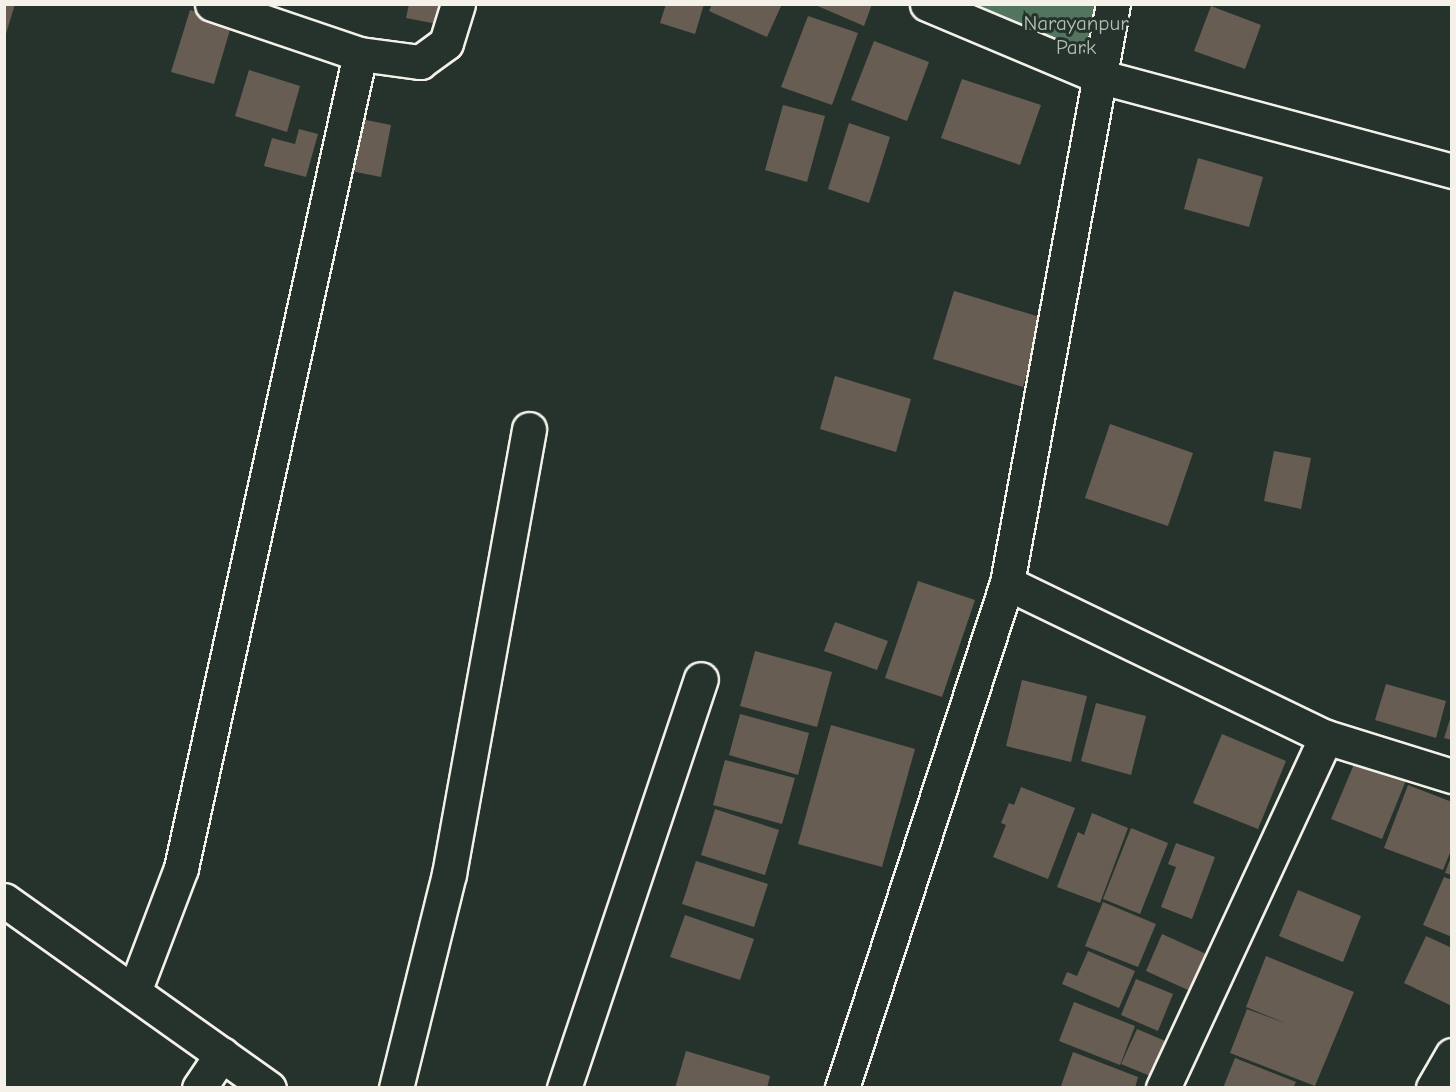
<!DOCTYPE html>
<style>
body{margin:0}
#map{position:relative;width:1456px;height:1092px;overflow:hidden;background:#26332d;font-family:"Comic Neue",sans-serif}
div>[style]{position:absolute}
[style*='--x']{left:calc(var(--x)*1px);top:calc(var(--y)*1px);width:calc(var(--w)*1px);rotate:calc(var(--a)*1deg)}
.green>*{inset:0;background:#537560}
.building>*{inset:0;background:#685d53}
.roads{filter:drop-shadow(2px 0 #f4f1e8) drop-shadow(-2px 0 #f4f1e8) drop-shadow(0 2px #f4f1e8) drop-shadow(0 -2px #f4f1e8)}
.minor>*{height:33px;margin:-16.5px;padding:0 16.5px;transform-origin:16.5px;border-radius:16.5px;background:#26332d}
span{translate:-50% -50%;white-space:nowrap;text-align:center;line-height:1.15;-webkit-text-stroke:6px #26332d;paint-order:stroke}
.park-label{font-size:21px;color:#b4bfb2}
.frame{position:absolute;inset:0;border:6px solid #f4f1e8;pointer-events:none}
</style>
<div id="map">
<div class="green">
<div style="clip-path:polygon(927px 5px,1113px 5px,1098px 76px)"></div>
</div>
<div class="building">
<div style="clip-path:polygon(4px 4px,15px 4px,5px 37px,4px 37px)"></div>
<div style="clip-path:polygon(409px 4px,463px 4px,458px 28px,406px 18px)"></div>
<div style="clip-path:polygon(666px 4px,704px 4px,695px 34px,660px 23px)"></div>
<div style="clip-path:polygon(712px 4px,782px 4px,767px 37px,709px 11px)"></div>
<div style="clip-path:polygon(813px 4px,872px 4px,864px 26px)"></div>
<div style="clip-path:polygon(1211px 6px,1261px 25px,1245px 69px,1194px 51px)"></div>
<div style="clip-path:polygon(190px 10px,232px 23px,214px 84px,171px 72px)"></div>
<div style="clip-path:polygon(808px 16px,858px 33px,832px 105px,781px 87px)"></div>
<div style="clip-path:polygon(874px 41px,929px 62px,907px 121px,851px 100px)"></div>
<div style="clip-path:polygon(249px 70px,300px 86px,287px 132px,235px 116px)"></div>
<div style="clip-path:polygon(962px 79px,1041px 105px,1020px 165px,941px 138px)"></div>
<div style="clip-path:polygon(783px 105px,825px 116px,807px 182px,765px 170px)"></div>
<div style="clip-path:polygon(346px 116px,391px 125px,381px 177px,336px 168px)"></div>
<div style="clip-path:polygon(849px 123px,890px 137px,869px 203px,828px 189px)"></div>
<div style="clip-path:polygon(299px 129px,318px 134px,306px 177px,264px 166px,272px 138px,295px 144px)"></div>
<div style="clip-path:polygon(1198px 158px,1263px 177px,1249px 227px,1184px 209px)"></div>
<div style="clip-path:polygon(954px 291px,1043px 318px,1023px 387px,933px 359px)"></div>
<div style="clip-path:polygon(835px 376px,911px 399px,896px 452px,820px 429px)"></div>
<div style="clip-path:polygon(1110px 424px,1193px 453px,1168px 526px,1085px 498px)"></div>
<div style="clip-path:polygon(1274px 451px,1311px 458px,1301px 509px,1264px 501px)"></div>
<div style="clip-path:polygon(918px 581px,975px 600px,942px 697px,885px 678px)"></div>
<div style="clip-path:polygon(835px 622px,888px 641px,877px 670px,824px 651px)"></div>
<div style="clip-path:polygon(755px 651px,832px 672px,817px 727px,740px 706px)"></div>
<div style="clip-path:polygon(1022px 680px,1087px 696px,1071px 762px,1006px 746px)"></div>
<div style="clip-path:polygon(1386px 684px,1446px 701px,1436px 738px,1375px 720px)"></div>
<div style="clip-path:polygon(1096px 703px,1146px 716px,1131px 775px,1081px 761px)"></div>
<div style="clip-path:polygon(740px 714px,809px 733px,798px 775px,729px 755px)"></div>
<div style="clip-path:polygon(1451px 716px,1452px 716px,1452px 740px,1444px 738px)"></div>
<div style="clip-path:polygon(831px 725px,915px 749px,882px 867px,798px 844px)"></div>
<div style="clip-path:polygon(1222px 734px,1286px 761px,1258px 829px,1193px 803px)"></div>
<div style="clip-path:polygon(1357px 757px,1407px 778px,1382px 839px,1331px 819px)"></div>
<div style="clip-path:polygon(725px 760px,795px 778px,782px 824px,713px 805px)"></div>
<div style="clip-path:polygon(1408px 785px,1452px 802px,1452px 848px,1443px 870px,1384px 848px)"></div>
<div style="clip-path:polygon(1021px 787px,1075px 808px,1048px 879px,993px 857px,1006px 825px,1001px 823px,1009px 803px,1014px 805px)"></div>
<div style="clip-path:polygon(715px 809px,779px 830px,765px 875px,701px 855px)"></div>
<div style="clip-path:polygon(1092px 813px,1128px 828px,1100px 903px,1057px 887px,1078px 832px,1084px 835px)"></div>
<div style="clip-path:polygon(1131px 828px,1168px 843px,1140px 914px,1103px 899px)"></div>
<div style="clip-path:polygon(1176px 843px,1215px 857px,1192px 919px,1161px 907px,1176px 867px,1168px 864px)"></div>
<div style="clip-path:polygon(1451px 857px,1452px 857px,1452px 875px,1445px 873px)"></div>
<div style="clip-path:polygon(696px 861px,768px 884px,754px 927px,682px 904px)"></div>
<div style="clip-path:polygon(1444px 877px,1452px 880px,1452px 937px,1423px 925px)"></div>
<div style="clip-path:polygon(1298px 890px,1361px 916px,1343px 962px,1279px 936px)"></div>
<div style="clip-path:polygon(1103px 902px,1156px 924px,1138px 967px,1085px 946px)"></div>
<div style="clip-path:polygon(685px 915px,754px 939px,740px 980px,670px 957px)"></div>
<div style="clip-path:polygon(1162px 934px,1215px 958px,1199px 995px,1146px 971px)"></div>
<div style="clip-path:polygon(1426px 936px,1452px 948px,1452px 1006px,1404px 983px)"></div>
<div style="clip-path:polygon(1088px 951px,1135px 971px,1119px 1008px,1062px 984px,1067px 972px,1077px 976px)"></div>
<div style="clip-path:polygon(1266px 956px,1354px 992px,1315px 1086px,1230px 1053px,1247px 1009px,1285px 1023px,1246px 1007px)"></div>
<div style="clip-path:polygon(1136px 979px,1173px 994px,1158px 1031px,1121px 1015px)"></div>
<div style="clip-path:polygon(1074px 1002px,1135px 1026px,1120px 1065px,1059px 1041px)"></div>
<div style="clip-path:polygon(1137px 1029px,1170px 1043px,1155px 1078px,1121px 1064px)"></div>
<div style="clip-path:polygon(686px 1051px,770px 1076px,767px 1088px,675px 1088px)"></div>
<div style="clip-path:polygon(1073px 1052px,1138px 1077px,1135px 1088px,1061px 1086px)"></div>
<div style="clip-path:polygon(1235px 1058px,1296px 1082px,1293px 1088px,1223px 1088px)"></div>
</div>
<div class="roads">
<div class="minor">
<div style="--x:212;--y:4;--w:156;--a:18.7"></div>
<div style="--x:927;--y:4;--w:186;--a:22.8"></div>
<div style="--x:1098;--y:76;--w:367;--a:15"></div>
<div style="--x:1007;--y:583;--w:354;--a:25.8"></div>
<div style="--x:1326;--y:737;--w:132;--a:17.2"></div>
<div style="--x:4;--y:900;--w:325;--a:35.4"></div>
<div style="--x:134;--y:992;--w:133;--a:-69.2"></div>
<div style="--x:181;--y:868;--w:833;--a:-77.6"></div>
<div style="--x:360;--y:54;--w:61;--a:7.6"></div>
<div style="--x:420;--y:62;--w:32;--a:-36"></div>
<div style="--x:446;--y:43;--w:41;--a:-72.9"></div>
<div style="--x:199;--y:1088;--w:41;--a:-55.9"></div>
<div style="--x:396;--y:1088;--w:220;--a:-76.1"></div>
<div style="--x:449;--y:874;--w:452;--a:-79.8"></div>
<div style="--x:564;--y:1088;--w:431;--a:-71.5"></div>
<div style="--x:842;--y:1088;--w:531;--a:-71.91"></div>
<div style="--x:1007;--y:583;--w:589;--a:-79.63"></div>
<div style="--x:1163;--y:1088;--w:387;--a:-65.1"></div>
<div style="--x:1433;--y:1088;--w:38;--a:-60"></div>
</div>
</div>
<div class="park-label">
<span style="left:1076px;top:35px">Narayanpur<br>Park</span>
</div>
<div class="frame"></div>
</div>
